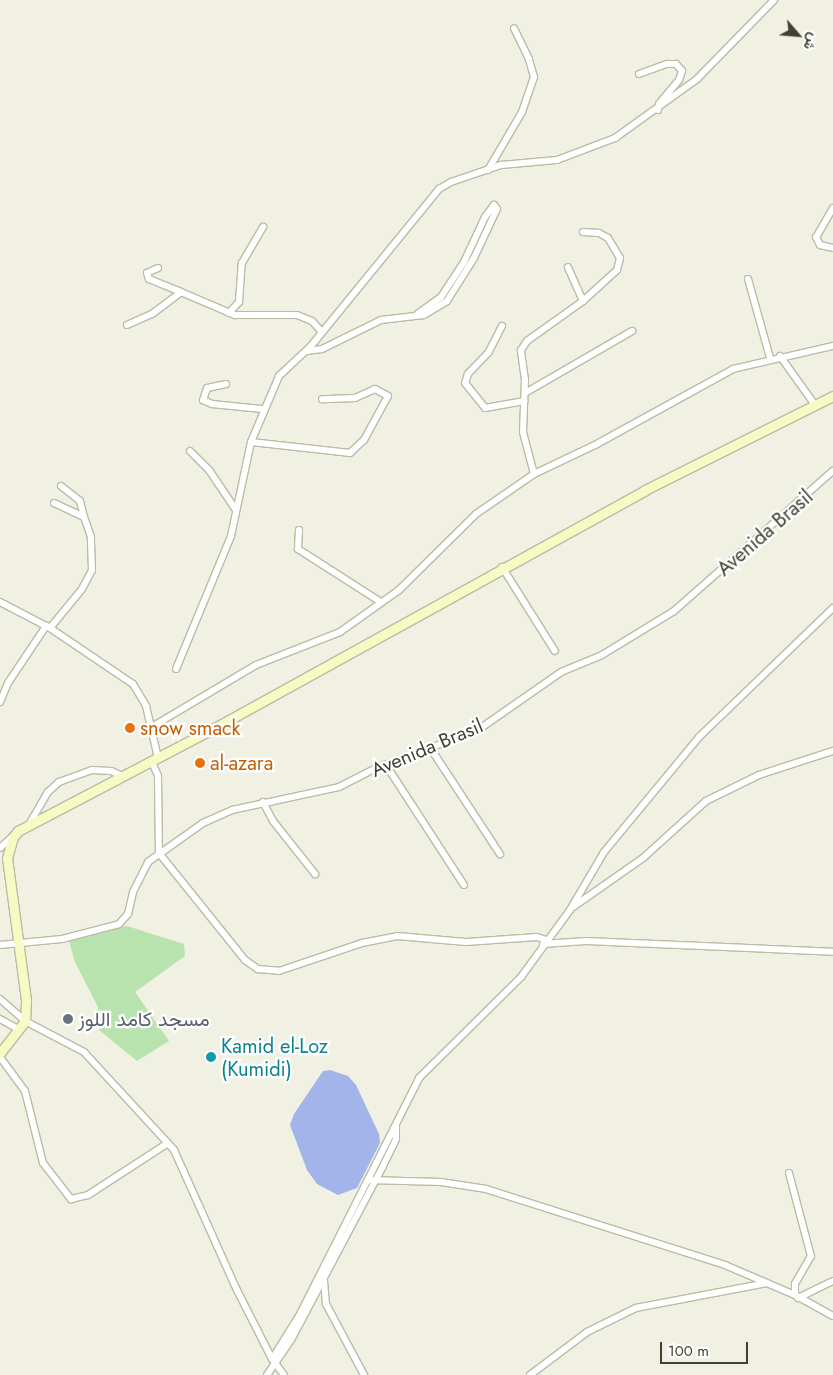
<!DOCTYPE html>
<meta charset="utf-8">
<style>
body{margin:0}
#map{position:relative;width:833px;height:1375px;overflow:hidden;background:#f0f0e3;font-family:Jost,Vazirmatn,sans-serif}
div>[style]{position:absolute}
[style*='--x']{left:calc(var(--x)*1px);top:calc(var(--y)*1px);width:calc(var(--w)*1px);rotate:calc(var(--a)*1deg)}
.green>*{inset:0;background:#b9e3ae}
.water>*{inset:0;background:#a2b4ea}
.roads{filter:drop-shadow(1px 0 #bbbba7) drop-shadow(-1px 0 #bbbba7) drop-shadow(0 1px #bbbba7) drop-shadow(0 -1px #bbbba7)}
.minor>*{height:6px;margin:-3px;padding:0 3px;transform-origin:3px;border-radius:3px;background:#fff}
.secondary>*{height:9px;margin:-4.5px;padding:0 4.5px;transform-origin:4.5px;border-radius:4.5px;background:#f5fbc3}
.dots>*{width:14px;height:14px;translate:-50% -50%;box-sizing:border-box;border:2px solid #fff;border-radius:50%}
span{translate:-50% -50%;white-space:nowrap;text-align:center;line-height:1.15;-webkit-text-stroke:4.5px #fff;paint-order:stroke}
.street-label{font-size:20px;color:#424134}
.food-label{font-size:20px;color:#c56008}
.left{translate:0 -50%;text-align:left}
.worship-label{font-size:20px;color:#5b616d}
.culture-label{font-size:20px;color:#0d838f}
.north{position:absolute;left:773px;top:10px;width:50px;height:50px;-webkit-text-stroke:4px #fff;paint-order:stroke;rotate:117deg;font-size:14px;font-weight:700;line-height:20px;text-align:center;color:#424134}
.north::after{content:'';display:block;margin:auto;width:18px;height:22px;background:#424134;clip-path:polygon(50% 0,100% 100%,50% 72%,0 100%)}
.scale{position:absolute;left:660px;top:1342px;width:88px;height:22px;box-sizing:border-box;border:2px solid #424134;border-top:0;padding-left:6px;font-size:15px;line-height:18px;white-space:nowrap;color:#424134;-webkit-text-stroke:4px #fff;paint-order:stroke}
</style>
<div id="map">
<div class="green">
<div style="clip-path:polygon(127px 926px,184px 944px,185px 956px,135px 992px,169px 1041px,137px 1061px,99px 1030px,98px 1007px,75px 962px,69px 941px,89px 932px)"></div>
</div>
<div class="water">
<div style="clip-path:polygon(330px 1070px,348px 1076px,356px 1085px,379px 1134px,380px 1143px,357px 1188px,338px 1195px,317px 1184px,307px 1170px,290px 1125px,294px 1114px,323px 1071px)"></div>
</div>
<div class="roads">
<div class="minor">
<div style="--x:639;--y:74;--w:30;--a:-20"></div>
<div style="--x:667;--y:64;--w:9;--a:0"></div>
<div style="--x:676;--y:64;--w:9;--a:49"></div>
<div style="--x:682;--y:71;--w:9;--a:108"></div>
<div style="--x:679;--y:80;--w:31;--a:130"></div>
<div style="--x:659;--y:104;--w:6;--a:99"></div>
<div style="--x:488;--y:170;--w:67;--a:-59.6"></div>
<div style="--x:522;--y:112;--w:37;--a:-71"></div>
<div style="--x:534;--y:77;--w:19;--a:-106"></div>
<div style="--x:529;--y:59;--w:34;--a:-116"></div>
<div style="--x:833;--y:208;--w:34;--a:120"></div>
<div style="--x:816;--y:237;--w:9;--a:63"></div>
<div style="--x:820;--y:245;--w:13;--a:13"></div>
<div style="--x:583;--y:232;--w:16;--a:4"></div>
<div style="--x:599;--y:233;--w:10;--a:29"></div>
<div style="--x:608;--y:238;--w:23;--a:59"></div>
<div style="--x:620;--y:258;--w:12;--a:104"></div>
<div style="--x:617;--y:270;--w:46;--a:137.6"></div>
<div style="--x:158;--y:268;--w:12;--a:156"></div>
<div style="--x:147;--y:273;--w:6;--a:72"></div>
<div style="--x:149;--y:279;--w:35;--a:22"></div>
<div style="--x:748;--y:279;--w:82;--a:74.4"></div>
<div style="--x:229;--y:313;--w:15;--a:-48"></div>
<div style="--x:239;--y:302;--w:39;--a:-86"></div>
<div style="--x:242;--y:263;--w:42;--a:-59.7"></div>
<div style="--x:127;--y:325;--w:27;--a:-24"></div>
<div style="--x:152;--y:314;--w:36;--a:-37"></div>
<div style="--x:181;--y:292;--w:59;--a:23.1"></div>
<div style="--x:235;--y:315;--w:62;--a:0"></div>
<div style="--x:297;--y:315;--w:16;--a:22"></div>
<div style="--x:312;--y:321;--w:15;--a:48"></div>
<div style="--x:502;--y:326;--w:30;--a:117"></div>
<div style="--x:488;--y:353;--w:29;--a:134"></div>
<div style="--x:468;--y:374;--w:9;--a:108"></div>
<div style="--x:465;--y:383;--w:32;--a:51"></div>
<div style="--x:485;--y:408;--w:40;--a:-10"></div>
<div style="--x:307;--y:351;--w:15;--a:-8"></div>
<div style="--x:322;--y:349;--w:66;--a:-26.2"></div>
<div style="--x:381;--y:320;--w:43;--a:-6.6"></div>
<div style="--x:424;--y:315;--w:27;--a:-31"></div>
<div style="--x:447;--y:301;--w:51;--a:-57.9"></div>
<div style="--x:474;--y:258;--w:54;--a:-64.9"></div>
<div style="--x:497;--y:209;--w:5;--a:-127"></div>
<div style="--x:494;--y:205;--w:15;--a:127"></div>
<div style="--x:485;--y:217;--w:50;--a:115"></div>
<div style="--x:464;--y:262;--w:42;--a:123.3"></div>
<div style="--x:441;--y:297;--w:29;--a:144"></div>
<div style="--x:780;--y:356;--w:60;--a:54.5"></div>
<div style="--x:226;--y:384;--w:19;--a:168"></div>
<div style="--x:207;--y:388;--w:13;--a:108"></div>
<div style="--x:203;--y:400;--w:10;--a:24"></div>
<div style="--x:212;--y:404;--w:50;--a:5.7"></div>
<div style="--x:525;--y:393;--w:124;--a:-30.1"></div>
<div style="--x:251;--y:442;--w:72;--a:-67"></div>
<div style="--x:279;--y:376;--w:44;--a:-43.2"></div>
<div style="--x:311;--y:346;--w:203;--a:-50.8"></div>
<div style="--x:439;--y:189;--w:14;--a:-30"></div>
<div style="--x:451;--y:182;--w:53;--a:-18.8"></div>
<div style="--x:501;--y:165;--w:56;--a:-5.1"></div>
<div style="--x:557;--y:160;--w:62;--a:-20.8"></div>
<div style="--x:615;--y:138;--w:101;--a:-35.7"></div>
<div style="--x:697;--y:79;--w:110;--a:-45.7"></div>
<div style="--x:190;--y:451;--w:27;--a:45"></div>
<div style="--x:209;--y:470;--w:48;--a:56"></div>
<div style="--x:534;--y:474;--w:43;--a:-104.7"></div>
<div style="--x:523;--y:432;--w:52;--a:-87.8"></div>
<div style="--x:525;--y:380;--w:30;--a:-98"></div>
<div style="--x:521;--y:350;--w:11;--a:-56"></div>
<div style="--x:527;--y:341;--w:69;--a:-35.5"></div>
<div style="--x:583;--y:301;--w:37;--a:-114"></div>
<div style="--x:61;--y:486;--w:24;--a:38"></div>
<div style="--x:80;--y:501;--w:16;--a:76"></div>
<div style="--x:299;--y:530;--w:19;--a:93"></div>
<div style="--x:298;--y:549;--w:98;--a:32.6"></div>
<div style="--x:502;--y:567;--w:99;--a:57.8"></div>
<div style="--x:0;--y:602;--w:56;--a:27.5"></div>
<div style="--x:50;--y:628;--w:100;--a:34"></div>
<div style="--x:133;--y:684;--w:26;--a:59"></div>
<div style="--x:146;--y:706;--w:53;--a:77"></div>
<div style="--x:50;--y:628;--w:50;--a:-50.6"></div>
<div style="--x:82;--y:589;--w:21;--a:-62"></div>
<div style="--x:92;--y:570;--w:33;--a:-92"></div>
<div style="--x:91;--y:537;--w:21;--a:-109"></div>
<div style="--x:84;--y:517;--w:33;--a:-155"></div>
<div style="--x:176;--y:669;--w:144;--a:-67.5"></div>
<div style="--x:231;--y:536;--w:96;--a:-78"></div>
<div style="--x:251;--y:442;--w:100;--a:6.3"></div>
<div style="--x:350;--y:453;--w:19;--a:-43"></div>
<div style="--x:364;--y:440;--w:50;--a:-61.4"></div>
<div style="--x:388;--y:396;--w:15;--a:-152"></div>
<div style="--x:375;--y:389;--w:22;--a:156"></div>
<div style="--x:355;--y:398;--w:33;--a:178"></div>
<div style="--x:0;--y:702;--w:21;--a:-67"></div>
<div style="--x:8;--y:683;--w:69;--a:-56.3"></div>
<div style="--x:150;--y:728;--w:123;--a:-30.7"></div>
<div style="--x:256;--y:665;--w:90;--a:-21.4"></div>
<div style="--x:340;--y:632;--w:72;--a:-35.4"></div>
<div style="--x:399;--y:590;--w:108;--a:-44.6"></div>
<div style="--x:476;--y:514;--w:70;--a:-34.6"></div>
<div style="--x:534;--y:474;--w:68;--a:-25.4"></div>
<div style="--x:595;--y:445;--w:158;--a:-28.8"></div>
<div style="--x:733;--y:369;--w:103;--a:-13"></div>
<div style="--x:431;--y:749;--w:126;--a:56.7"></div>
<div style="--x:151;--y:760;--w:17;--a:66"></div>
<div style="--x:158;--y:776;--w:77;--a:89.3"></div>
<div style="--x:159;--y:853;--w:137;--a:51.2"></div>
<div style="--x:245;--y:960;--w:16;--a:35"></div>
<div style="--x:258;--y:969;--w:21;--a:5"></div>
<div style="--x:279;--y:971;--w:88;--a:-18.6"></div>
<div style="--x:362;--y:943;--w:36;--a:-11"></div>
<div style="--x:397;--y:936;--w:69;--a:5"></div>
<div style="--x:466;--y:942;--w:71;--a:-4"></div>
<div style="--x:537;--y:937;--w:9;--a:18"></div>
<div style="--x:386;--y:765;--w:143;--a:57"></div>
<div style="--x:263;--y:802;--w:21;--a:62"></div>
<div style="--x:273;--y:821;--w:68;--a:51.6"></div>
<div style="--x:30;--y:823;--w:36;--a:-60"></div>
<div style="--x:48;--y:792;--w:15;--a:-42"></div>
<div style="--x:59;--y:782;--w:35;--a:-20"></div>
<div style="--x:92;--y:770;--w:19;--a:3"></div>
<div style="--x:111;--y:771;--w:10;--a:24"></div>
<div style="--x:0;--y:848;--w:16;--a:-43"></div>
<div style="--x:573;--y:907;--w:85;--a:-35"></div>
<div style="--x:643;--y:858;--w:85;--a:-42.1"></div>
<div style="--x:706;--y:801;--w:59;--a:-26.1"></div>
<div style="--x:759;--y:775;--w:78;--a:-18"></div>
<div style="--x:543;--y:944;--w:43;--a:-4"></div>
<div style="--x:586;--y:941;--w:247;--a:2.5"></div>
<div style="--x:0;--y:945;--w:62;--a:-5.5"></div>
<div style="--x:62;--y:939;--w:59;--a:-14.7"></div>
<div style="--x:119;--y:924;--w:13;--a:-48"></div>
<div style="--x:128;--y:914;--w:23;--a:-77"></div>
<div style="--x:133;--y:892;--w:34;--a:-63"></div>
<div style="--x:148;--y:862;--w:67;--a:-35.3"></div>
<div style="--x:203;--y:823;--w:32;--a:-24"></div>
<div style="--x:232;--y:810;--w:109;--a:-12.1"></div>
<div style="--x:339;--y:787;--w:42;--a:-27.2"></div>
<div style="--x:376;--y:768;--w:109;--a:-20.4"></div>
<div style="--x:478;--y:730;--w:101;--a:-34.9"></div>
<div style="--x:561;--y:672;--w:44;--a:-22.5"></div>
<div style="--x:602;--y:655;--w:84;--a:-31.4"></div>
<div style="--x:674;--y:611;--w:212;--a:-41.4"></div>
<div style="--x:0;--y:999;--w:33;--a:41"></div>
<div style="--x:25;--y:1021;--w:67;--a:27.7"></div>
<div style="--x:84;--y:1052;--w:133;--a:47.4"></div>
<div style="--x:174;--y:1150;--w:154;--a:65.8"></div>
<div style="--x:237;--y:1290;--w:77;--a:63.1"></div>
<div style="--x:272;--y:1359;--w:20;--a:53"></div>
<div style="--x:0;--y:1019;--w:23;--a:29"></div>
<div style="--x:0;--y:1057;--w:42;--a:53.7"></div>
<div style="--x:25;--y:1091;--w:74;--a:76"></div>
<div style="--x:43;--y:1163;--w:46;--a:52.1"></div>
<div style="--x:71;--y:1199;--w:17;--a:-13"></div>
<div style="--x:88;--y:1195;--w:95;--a:-33"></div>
<div style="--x:789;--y:1173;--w:86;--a:75.2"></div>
<div style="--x:811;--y:1256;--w:32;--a:120"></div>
<div style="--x:795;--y:1284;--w:11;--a:90"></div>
<div style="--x:368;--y:1180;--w:73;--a:1.6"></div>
<div style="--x:441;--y:1182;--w:46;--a:8.8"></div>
<div style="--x:486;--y:1189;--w:251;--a:17.6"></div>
<div style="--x:725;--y:1265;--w:76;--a:23.2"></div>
<div style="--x:795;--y:1295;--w:43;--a:28.9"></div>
<div style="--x:324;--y:1281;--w:23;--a:85"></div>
<div style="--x:326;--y:1304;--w:81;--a:61.8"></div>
<div style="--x:798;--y:1298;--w:39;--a:-26"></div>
<div style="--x:272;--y:1359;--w:51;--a:-57.9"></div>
<div style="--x:299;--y:1316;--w:267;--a:-63.2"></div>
<div style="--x:419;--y:1078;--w:144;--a:-44.7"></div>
<div style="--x:521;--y:977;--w:83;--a:-53.8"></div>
<div style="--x:570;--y:910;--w:67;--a:-59.6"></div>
<div style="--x:604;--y:852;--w:149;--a:-50.4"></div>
<div style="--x:699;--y:737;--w:186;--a:-43.9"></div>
<div style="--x:267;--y:1375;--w:42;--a:-55.6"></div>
<div style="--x:291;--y:1340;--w:195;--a:-62.1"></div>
<div style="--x:382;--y:1168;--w:32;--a:-64"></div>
<div style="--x:396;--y:1139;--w:13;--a:-90"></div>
<div style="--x:530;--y:1375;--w:71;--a:-37"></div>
<div style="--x:587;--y:1332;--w:55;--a:-26.1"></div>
<div style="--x:636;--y:1308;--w:133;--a:-10.8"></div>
</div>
<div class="secondary">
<div style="--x:0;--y:1053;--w:41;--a:-52"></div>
<div style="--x:25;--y:1021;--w:21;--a:-87"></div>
<div style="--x:26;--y:1000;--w:143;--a:-97.6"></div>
<div style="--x:7;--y:858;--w:22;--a:-74"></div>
<div style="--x:13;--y:837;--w:8;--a:-50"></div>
<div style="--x:18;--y:831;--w:238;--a:-27.7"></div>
<div style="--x:229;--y:720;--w:475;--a:-28.9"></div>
<div style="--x:645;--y:490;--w:210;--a:-26.6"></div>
</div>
</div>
<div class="dots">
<div style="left:130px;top:728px;background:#e8710a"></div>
<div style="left:200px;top:763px;background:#e8710a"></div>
<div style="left:68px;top:1019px;background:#6b7280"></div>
<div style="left:211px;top:1057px;background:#0f9aa8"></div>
</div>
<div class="street-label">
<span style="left:765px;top:533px;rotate:-41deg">Avenida Brasil</span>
<span style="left:427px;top:748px;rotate:-23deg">Avenida Brasil</span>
</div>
<div class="food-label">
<span class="left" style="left:140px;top:728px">snow smack</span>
<span class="left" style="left:210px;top:763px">al-azara</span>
</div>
<div class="worship-label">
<span class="left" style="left:78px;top:1019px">مسجد كامد اللوز</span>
</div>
<div class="culture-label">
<span class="left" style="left:221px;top:1058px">Kamid el-Loz<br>(Kumidi)</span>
</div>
<div class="north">ش</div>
<div class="scale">100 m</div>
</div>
